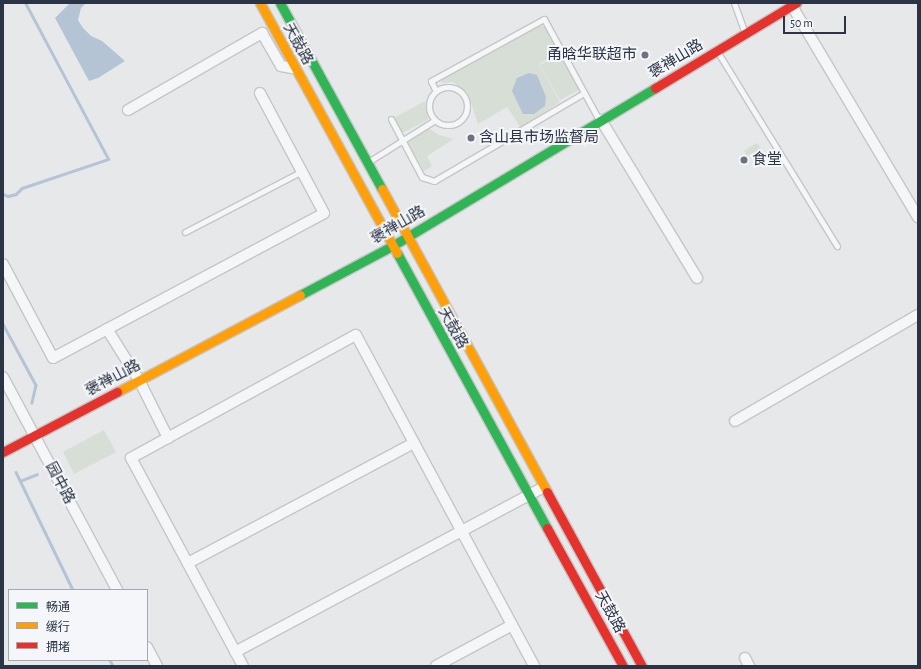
<!DOCTYPE html>
<meta charset="utf-8">
<style>
body{margin:0}
#map{position:relative;width:921px;height:669px;overflow:hidden;background:#e6e8ea;font-family:"Alegreya Sans","Noto Sans SC",sans-serif}
div>[style]{position:absolute}
[style*='--x']{left:calc(var(--x)*1px);top:calc(var(--y)*1px);width:calc(var(--w)*1px);rotate:calc(var(--a)*1deg)}
.green>*{inset:0;background:#d6ded6}
.water>*{inset:0;background:#b4c4d5}
.stream>*{height:2.5px;margin:-1.25px;padding:0 1.25px;transform-origin:1.25px;border-radius:1.25px;background:#b4c4d5}
.roads{filter:drop-shadow(1px 0 #c4c6c8) drop-shadow(-1px 0 #c4c6c8) drop-shadow(0 1px #c4c6c8) drop-shadow(0 -1px #c4c6c8)}
.lane>*{height:5px;margin:-2.5px;padding:0 2.5px;transform-origin:2.5px;border-radius:2.5px;background:#f5f6f7}
.lane>.ring{margin:-2.5px;padding:0;box-sizing:content-box;background:none;border:5px solid #f5f6f7;border-radius:50%}
.street>*{height:10px;margin:-5px;padding:0 5px;transform-origin:5px;border-radius:5px;background:#f5f6f7}
.fast>*{height:9px;margin:-4.5px;padding:0 4.5px;transform-origin:4.5px;border-radius:4.5px;background:#30b455}
.slow>*{height:9px;margin:-4.5px;padding:0 4.5px;transform-origin:4.5px;border-radius:4.5px;background:#ff9f0a}
.jam>*{height:9px;margin:-4.5px;padding:0 4.5px;transform-origin:4.5px;border-radius:4.5px;background:#e5322d}
.dots>*{width:11px;height:11px;translate:-50% -50%;box-sizing:border-box;border:2px solid #f4f6f9;border-radius:50%}
span{translate:-50% -50%;white-space:nowrap;text-align:center;line-height:1.15;-webkit-text-stroke:4px #f4f6f9;paint-order:stroke}
.street-label{font-size:15px;color:#2b3445}
.poi-label{font-size:15px;color:#2b3445}
.right{translate:-100% -50%;text-align:right}
.left{translate:0 -50%;text-align:left}
.frame{position:absolute;inset:0;border:4px solid #2b3445;pointer-events:none}
.legend{position:absolute;left:8px;top:589px;width:140px;height:72px;box-sizing:border-box;background:#f4f6f9;border:1px solid #a4a8b1;margin:0;padding:5px 7px;list-style:none;font-size:12px;color:#2b3445}
.legend li{display:flex;align-items:center;gap:8px;height:20px}
.legend b{width:20px;border:1px solid #a4a8b1}
.scale{position:absolute;left:783px;top:16px;width:63px;height:18px;box-sizing:border-box;border:2px solid #2b3445;border-top:0;padding-left:5px;font-size:12px;line-height:14px;white-space:nowrap;color:#2b3445;-webkit-text-stroke:3px #f4f6f9;paint-order:stroke}
</style>
<div id="map">
<div class="green">
<div style="clip-path:polygon(538px 26px,546px 26px,559px 52px,539px 64px,560px 102px,521px 128px,507px 107px,478px 124px,468px 93px,453px 82px,442px 83px,441px 80px)"></div>
<div style="clip-path:polygon(560px 53px,581px 89px,560px 100px,540px 65px)"></div>
<div style="clip-path:polygon(425px 101px,428px 120px,402px 133px,394px 118px)"></div>
<div style="clip-path:polygon(428px 128px,439px 135px,454px 139px,427px 156px,432px 166px,424px 171px,407px 141px)"></div>
<div style="clip-path:polygon(757px 143px,761px 148px,748px 157px,744px 151px)"></div>
<div style="clip-path:polygon(104px 430px,116px 452px,74px 474px,63px 452px)"></div>
</div>
<div class="water">
<div style="clip-path:polygon(70px 3px,86px 3px,81px 8px,78px 20px,83px 28px,91px 36px,102px 41px,125px 61px,98px 78px,89px 81px,55px 18px)"></div>
<div style="clip-path:polygon(529px 73px,537px 75px,546px 97px,545px 106px,534px 114px,523px 114px,512px 91px,517px 78px)"></div>
</div>
<div class="stream">
<div style="--x:3;--y:194;--w:5;--a:22"></div>
<div style="--x:8;--y:196;--w:8;--a:-14"></div>
<div style="--x:16;--y:194;--w:8;--a:-45"></div>
<div style="--x:22;--y:188;--w:91;--a:-18.6"></div>
<div style="--x:108;--y:159;--w:177;--a:-118"></div>
<div style="--x:3;--y:324;--w:69;--a:61.6"></div>
<div style="--x:36;--y:385;--w:18;--a:103"></div>
<div style="--x:16;--y:472;--w:131;--a:64.2"></div>
<div style="--x:20;--y:481;--w:18;--a:-22"></div>
<div style="--x:110;--y:660;--w:7;--a:63"></div>
</div>
<div class="roads">
<div class="lane">
<div style="--x:734;--y:3;--w:32;--a:70"></div>
<div style="--x:717;--y:51;--w:229;--a:58.4"></div>
<div class="ring" style="left:429px;top:87px;width:33px;height:33px"></div>
<div style="--x:436;--y:91;--w:11;--a:-117"></div>
<div style="--x:431;--y:81;--w:129;--a:-28.8"></div>
<div style="--x:544;--y:19;--w:115;--a:61.4"></div>
<div style="--x:391;--y:119;--w:66;--a:61.9"></div>
<div style="--x:422;--y:177;--w:13;--a:18"></div>
<div style="--x:434;--y:181;--w:174;--a:-30.4"></div>
<div style="--x:368;--y:162;--w:79;--a:-32.1"></div>
<div style="--x:185;--y:232;--w:132;--a:-27.5"></div>
</div>
<div class="street">
<div style="--x:792;--y:6;--w:246;--a:59.2"></div>
<div style="--x:128;--y:110;--w:155;--a:-29.9"></div>
<div style="--x:262;--y:33;--w:38;--a:60"></div>
<div style="--x:281;--y:66;--w:15;--a:11"></div>
<div style="--x:601;--y:120;--w:185;--a:58.7"></div>
<div style="--x:3;--y:264;--w:106;--a:62"></div>
<div style="--x:53;--y:358;--w:307;--a:-28.1"></div>
<div style="--x:324;--y:213;--w:136;--a:-118.1"></div>
<div style="--x:107;--y:329;--w:60;--a:57.9"></div>
<div style="--x:139;--y:380;--w:65;--a:63.4"></div>
<div style="--x:3;--y:377;--w:242;--a:61.8"></div>
<div style="--x:735;--y:421;--w:211;--a:-30.1"></div>
<div style="--x:188;--y:563;--w:256;--a:-28"></div>
<div style="--x:147;--y:647;--w:21;--a:62"></div>
<div style="--x:235;--y:652;--w:350;--a:-28.1"></div>
<div style="--x:745;--y:658;--w:9;--a:63"></div>
<div style="--x:243;--y:666;--w:236;--a:-118.3"></div>
<div style="--x:131;--y:458;--w:256;--a:-28.7"></div>
<div style="--x:356;--y:335;--w:376;--a:61.7"></div>
<div style="--x:436;--y:666;--w:86;--a:-28.3"></div>
</div>
<div class="fast">
<div style="--x:280;--y:3;--w:212;--a:61.3"></div>
<div style="--x:397;--y:253;--w:313;--a:61.4"></div>
<div style="--x:300;--y:295;--w:104;--a:-28"></div>
<div style="--x:392;--y:246;--w:307;--a:-31"></div>
</div>
<div class="slow">
<div style="--x:260;--y:3;--w:285;--a:61.3"></div>
<div style="--x:382;--y:189;--w:345;--a:61.4"></div>
<div style="--x:117;--y:392;--w:207;--a:-27.9"></div>
</div>
<div class="jam">
<div style="--x:655;--y:88;--w:165;--a:-31.1"></div>
<div style="--x:3;--y:452;--w:129;--a:-27.8"></div>
<div style="--x:547;--y:492;--w:198;--a:61.4"></div>
<div style="--x:547;--y:528;--w:158;--a:61.2"></div>
</div>
</div>
<div class="dots">
<div style="left:645px;top:55px;background:#6c737f"></div>
<div style="left:471px;top:138px;background:#6c737f"></div>
<div style="left:744px;top:160px;background:#6c737f"></div>
</div>
<div class="street-label">
<span style="left:298px;top:44px;rotate:61deg">天鼓路</span>
<span style="left:676px;top:59px;rotate:-31deg">褒禅山路</span>
<span style="left:398px;top:225px;rotate:-30deg">褒禅山路</span>
<span style="left:453px;top:328px;rotate:61deg">天鼓路</span>
<span style="left:113px;top:378px;rotate:-28deg">褒禅山路</span>
<span style="left:60px;top:483px;rotate:62deg">园中路</span>
<span style="left:610px;top:612px;rotate:61deg">天鼓路</span>
</div>
<div class="poi-label">
<span class="right" style="left:637px;top:55px">甬晗华联超市</span>
<span class="left" style="left:479px;top:138px">含山县市场监督局</span>
<span class="left" style="left:752px;top:160px">食堂</span>
</div>
<div class="frame"></div>
<ul class="legend">
<li><b style="height:5px;background:#30b455"></b>畅通</li>
<li><b style="height:5px;background:#ff9f0a"></b>缓行</li>
<li><b style="height:5px;background:#e5322d"></b>拥堵</li>
</ul>
<div class="scale">50 m</div>
</div>
